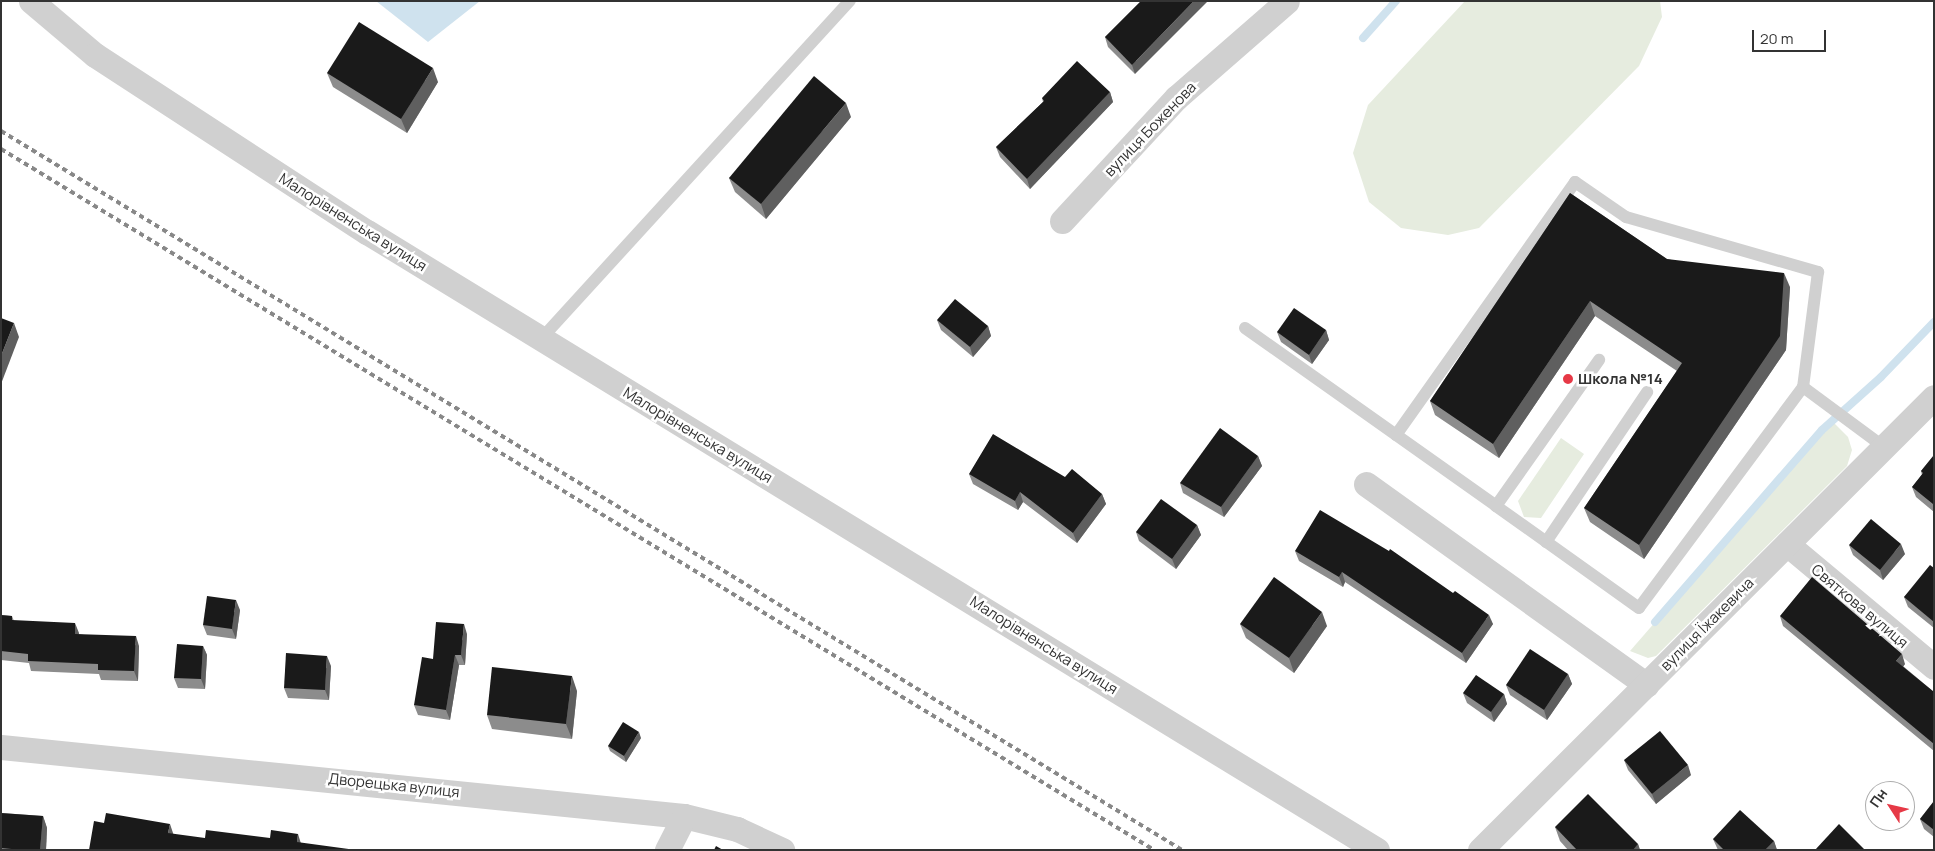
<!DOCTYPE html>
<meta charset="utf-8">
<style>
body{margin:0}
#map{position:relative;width:1935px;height:851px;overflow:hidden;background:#fff;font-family:Manrope,sans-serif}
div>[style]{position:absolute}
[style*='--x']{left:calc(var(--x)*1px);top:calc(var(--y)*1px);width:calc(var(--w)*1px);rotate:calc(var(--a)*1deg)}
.green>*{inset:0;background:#e6ecdf}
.water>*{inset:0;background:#cfe2ee}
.stream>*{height:8px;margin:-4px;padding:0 4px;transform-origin:4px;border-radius:4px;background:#cfe2ee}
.service>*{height:12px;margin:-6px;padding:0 6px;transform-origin:6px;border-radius:6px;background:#d0d0d0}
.minor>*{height:25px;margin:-12.5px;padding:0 12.5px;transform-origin:12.5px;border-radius:12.5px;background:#d0d0d0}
.rail>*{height:4px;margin-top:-2px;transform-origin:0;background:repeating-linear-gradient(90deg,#888 0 5px,transparent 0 9px)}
.wall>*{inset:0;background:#8c8c8c}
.shaded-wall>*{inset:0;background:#5f5f5f}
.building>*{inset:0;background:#1a1a1a}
.dots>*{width:14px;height:14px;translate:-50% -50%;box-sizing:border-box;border:2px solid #fff;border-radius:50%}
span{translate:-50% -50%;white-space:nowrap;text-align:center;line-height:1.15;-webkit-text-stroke:5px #fff;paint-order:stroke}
.street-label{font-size:15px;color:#333}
.poi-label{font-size:15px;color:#333;font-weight:700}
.left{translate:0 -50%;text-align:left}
.frame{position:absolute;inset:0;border:2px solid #333;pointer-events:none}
.north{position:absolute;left:1865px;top:781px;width:50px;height:50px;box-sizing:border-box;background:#fff;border:1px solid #adadad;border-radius:50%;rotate:305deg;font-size:14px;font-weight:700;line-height:20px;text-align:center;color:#333}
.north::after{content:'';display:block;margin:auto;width:18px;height:22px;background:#e63946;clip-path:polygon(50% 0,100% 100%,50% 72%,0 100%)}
.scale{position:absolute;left:1752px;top:30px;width:74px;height:22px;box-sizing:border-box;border:2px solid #333;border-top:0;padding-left:6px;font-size:15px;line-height:18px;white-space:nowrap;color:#333;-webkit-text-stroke:4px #fff;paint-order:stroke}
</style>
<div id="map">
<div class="green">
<div style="clip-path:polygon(1465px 1px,1660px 1px,1662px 17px,1639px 66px,1479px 228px,1448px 235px,1401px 228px,1369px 202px,1353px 153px,1368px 105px)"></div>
<div style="clip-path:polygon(1831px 420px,1848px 437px,1852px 450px,1847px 466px,1656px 656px,1648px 658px,1630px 651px)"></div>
<div style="clip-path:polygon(1561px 438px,1584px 454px,1541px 518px,1524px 517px,1518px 501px)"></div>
</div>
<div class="water">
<div style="clip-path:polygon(376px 1px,480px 1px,428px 42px)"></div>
</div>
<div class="stream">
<div style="--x:1363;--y:38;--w:50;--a:-48.3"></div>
<div style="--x:1655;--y:622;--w:254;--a:-49"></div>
<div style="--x:1822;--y:430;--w:79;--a:-41.9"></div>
<div style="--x:1881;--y:377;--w:76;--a:-46.1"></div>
</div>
<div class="service">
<div style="--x:1245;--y:328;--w:308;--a:35.3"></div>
<div style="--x:541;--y:339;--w:458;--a:-47.6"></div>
<div style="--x:1803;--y:387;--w:101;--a:36.5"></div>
<div style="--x:1396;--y:435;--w:310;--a:-54.7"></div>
<div style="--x:1575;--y:182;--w:62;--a:34.5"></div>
<div style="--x:1626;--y:217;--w:200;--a:16"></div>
<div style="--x:1818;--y:272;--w:116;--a:97.4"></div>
<div style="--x:1803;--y:387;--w:275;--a:126.6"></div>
<div style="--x:1639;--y:608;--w:176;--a:-144.5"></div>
<div style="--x:1496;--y:506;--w:179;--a:-54.8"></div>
<div style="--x:1546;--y:542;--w:181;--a:-56"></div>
</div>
<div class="minor">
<div style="--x:31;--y:1;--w:84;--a:40.2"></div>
<div style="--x:95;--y:55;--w:325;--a:33.1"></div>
<div style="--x:367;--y:232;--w:1184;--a:31.46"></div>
<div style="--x:1062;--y:221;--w:168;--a:-47.2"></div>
<div style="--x:1176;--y:98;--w:147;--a:-41.1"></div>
<div style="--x:1366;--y:484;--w:345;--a:35.6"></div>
<div style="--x:1787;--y:544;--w:192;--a:39.9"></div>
<div style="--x:1;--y:747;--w:686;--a:5.77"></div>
<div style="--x:684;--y:816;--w:55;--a:13.8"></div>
<div style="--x:737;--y:829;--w:50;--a:25"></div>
<div style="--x:667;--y:850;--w:38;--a:-63"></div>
<div style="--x:1480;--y:850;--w:641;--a:-44.94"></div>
</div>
<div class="rail">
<div style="--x:1;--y:131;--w:1383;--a:31.33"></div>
<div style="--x:1;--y:149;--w:1349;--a:31.3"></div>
</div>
<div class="wall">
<div style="clip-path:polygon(1141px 1px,1135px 74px,1108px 47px,1105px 37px)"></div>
<div style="clip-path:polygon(327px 73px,438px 82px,407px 133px,333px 87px)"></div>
<div style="clip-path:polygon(1110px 92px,1113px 102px,1030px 189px,1000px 157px,996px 147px,1043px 102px,1042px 98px)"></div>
<div style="clip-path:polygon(851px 117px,766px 219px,735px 192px,729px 178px)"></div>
<div style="clip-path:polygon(1570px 193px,1667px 259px,1790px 287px,1786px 350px,1644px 559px,1590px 522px,1584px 508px,1677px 371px,1595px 316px,1499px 458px,1435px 415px,1430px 401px)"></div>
<div style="clip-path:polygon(937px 320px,988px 326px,991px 336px,973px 357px,941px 330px)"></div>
<div style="clip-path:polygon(1326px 330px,1329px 340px,1312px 364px,1281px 342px,1277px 332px)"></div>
<div style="clip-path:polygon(1934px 455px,1934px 512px,1916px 497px,1912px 487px,1922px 475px,1921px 471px)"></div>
<div style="clip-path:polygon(1258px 456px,1262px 466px,1224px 517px,1183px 493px,1180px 483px)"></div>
<div style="clip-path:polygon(969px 474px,1065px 477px,1102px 494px,1106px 504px,1077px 543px,1023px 502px,1018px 510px,973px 484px)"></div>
<div style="clip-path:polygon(1197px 525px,1201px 535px,1176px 569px,1139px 541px,1136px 532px)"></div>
<div style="clip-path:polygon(1849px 545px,1905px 554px,1883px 580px,1853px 555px)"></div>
<div style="clip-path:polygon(1295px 551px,1453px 593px,1493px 624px,1466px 663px,1345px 582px,1343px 587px,1299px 561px)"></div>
<div style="clip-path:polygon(1934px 568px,1934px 628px,1908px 607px,1904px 597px)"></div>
<div style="clip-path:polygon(240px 610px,236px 639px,207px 635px,203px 625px)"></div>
<div style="clip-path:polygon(1px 615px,12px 616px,14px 621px,139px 646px,138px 681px,101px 680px,99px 674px,31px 671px,29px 663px,1px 660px)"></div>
<div style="clip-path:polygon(1780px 616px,1905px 664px,1903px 666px,1934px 692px,1934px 751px,1783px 626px)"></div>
<div style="clip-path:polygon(1240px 624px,1327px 626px,1294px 673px,1246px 638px)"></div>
<div style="clip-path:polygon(467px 634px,465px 665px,459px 665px,450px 720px,418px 715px,414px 705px)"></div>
<div style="clip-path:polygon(203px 646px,207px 655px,205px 689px,178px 688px,174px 678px)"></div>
<div style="clip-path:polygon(331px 666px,329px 700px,288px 698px,284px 688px)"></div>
<div style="clip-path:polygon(1568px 674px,1572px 684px,1547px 720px,1510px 695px,1506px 685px)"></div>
<div style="clip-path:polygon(577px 691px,572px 739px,492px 729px,487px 715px)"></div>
<div style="clip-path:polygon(1463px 693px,1504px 694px,1507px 704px,1494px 722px,1467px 703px)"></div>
<div style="clip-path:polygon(641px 738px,626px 762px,610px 751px,608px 746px)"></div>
<div style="clip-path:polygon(1624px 760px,1691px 775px,1656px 804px,1628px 770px)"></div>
<div style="clip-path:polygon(1934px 801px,1934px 837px,1924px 829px,1920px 819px)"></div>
<div style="clip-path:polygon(1px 813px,43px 816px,47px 828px,46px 850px,1px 850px)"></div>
<div style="clip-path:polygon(1555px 827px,1638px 844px,1640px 850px,1568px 850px,1560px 841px)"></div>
<div style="clip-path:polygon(1713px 839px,1774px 841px,1777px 850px,1718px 850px)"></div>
</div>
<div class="shaded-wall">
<div style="clip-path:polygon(1194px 1px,1208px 1px,1135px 74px,1132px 65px)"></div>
<div style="clip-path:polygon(433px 68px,438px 82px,407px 133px,401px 119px)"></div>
<div style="clip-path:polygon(1110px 92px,1113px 102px,1030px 189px,1027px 179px)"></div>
<div style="clip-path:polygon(846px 103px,851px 117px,766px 219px,761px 204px)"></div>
<div style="clip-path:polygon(1784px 273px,1790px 287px,1786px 350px,1644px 559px,1639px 545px)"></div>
<div style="clip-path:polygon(1590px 301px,1595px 316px,1499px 458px,1493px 444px)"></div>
<div style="clip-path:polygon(14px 323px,19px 337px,1px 384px,1px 356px)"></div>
<div style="clip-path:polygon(988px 326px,991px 336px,973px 357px,970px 347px)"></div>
<div style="clip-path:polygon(1326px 330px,1329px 340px,1312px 364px,1309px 355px)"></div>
<div style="clip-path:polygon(1258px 456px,1262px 466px,1224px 517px,1221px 507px)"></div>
<div style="clip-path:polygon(1020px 492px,1023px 502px,1018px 510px,1015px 501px)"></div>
<div style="clip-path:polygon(1102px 494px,1106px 504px,1077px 543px,1073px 533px)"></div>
<div style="clip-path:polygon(1197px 525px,1201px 535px,1176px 569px,1172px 559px)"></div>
<div style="clip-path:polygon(1901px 544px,1905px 554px,1883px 580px,1880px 570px)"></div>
<div style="clip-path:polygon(1342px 572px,1345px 582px,1343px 587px,1339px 577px)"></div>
<div style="clip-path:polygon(236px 600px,240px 610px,236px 639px,232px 629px)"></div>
<div style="clip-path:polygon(1322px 612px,1327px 626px,1294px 673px,1289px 658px)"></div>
<div style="clip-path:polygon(1489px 615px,1493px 624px,1466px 663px,1462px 653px)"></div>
<div style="clip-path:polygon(75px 623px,79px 633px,78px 644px,75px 634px)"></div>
<div style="clip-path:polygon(464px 624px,467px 634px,465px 665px,461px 655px)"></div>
<div style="clip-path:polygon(136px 636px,139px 646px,138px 681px,134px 671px)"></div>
<div style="clip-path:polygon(203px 646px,207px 655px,205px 689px,201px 679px)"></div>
<div style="clip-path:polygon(1902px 654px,1905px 664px,1900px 671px,1896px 661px)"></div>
<div style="clip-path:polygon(455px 655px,459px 665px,450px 720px,446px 710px)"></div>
<div style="clip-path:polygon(327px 656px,331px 666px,329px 700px,325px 690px)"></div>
<div style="clip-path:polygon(1568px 674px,1572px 684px,1547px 720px,1544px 710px)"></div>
<div style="clip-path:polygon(572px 676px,577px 691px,572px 739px,566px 724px)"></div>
<div style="clip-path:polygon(1504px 694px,1507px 704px,1494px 722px,1491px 712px)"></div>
<div style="clip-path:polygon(639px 732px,641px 738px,626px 762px,624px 756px)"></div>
<div style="clip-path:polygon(1688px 765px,1691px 775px,1656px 804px,1652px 794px)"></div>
<div style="clip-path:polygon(43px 816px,47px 828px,46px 850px,40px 850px)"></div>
<div style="clip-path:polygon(170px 824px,176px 842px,168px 833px)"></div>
<div style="clip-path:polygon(298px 834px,303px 850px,297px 842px)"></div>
<div style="clip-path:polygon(1774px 841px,1777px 850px,1765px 850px)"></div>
<div style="clip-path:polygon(1638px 844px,1640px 850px,1633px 850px)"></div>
</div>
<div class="building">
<div style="clip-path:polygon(1141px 1px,1194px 1px,1132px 65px,1105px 37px)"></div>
<div style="clip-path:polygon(359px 22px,433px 68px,401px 119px,327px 73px)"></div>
<div style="clip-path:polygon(1077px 61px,1110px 92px,1027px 179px,996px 147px,1044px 101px,1042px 98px)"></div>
<div style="clip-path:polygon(814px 76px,846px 103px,761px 204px,729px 178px)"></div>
<div style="clip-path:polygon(1570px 193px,1667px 259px,1784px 273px,1780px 336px,1639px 545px,1584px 508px,1682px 363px,1590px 301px,1493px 444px,1430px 401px)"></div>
<div style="clip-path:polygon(955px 299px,988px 326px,970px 347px,937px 320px)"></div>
<div style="clip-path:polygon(1294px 308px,1326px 330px,1309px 355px,1277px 332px)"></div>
<div style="clip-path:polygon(1px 318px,14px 323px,1px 356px)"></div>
<div style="clip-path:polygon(1220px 428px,1258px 456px,1221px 507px,1180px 483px)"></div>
<div style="clip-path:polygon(993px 434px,1065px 477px,1072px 469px,1102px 494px,1073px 533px,1020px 492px,1015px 501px,969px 474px)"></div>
<div style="clip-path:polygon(1934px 455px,1934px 503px,1933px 504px,1912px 487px,1923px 473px,1921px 471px)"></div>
<div style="clip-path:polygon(1161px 499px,1197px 525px,1172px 559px,1136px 532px)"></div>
<div style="clip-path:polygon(1320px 510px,1389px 551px,1390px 549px,1453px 593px,1455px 591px,1489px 615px,1462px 653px,1342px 572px,1339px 577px,1295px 551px)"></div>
<div style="clip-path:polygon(1871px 519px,1901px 544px,1880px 570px,1849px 545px)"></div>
<div style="clip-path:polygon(1930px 565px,1934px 568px,1934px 622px,1904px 597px)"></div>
<div style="clip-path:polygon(1274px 577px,1322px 612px,1289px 658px,1240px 624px)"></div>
<div style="clip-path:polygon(1812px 577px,1902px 654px,1896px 661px,1934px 692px,1934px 744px,1780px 616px)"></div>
<div style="clip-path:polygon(207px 596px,236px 600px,232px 629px,203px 625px)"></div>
<div style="clip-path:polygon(1px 615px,12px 616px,12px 620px,75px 623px,75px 634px,136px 636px,134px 671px,98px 670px,98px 664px,28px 661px,28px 654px,1px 651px)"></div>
<div style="clip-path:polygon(436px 622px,464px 624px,461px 655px,455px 655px,446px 710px,414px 705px,422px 657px,433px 659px)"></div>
<div style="clip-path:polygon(177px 644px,203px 646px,201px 679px,174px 678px)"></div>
<div style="clip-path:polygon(1530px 649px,1568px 674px,1544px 710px,1506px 685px)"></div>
<div style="clip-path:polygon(286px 653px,327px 656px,325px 690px,284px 688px)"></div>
<div style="clip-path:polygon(492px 667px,572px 676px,566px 724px,487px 715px)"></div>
<div style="clip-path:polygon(1476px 675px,1504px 694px,1491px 712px,1463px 693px)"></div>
<div style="clip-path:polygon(623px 722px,639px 732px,624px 756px,608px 746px)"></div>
<div style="clip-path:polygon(1660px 731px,1688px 765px,1652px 794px,1624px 760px)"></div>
<div style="clip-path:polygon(1588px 794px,1638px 844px,1633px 850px,1577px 850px,1555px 827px)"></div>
<div style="clip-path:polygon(1934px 801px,1934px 830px,1920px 819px)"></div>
<div style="clip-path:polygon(1740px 810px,1774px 841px,1765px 850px,1724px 850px,1713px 839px)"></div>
<div style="clip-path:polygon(1px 813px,43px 816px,40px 850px,22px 850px,1px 848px)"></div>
<div style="clip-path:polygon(106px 813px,170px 824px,168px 833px,205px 838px,206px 830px,270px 838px,271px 830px,298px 834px,297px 842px,356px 850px,89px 850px,94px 821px,104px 823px)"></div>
<div style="clip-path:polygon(1839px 824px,1865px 850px,1815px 850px)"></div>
<div style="clip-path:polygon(716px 846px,723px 850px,714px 850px)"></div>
</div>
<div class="dots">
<div style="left:1568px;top:379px;background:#e63946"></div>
</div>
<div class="street-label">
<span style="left:1150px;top:129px;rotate:-46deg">вулиця Боженова</span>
<span style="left:353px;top:222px;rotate:32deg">Малорівненська вулиця</span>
<span style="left:698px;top:435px;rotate:31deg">Малорівненська вулиця</span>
<span style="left:1860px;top:606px;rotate:40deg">Святкова вулиця</span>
<span style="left:1707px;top:624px;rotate:-45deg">вулиця Їжакевича</span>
<span style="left:1044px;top:645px;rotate:32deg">Малорівненська вулиця</span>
<span style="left:394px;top:785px;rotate:6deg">Дворецька вулиця</span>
</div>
<div class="poi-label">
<span class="left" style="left:1578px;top:379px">Школа №14</span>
</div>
<div class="frame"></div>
<div class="north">Пн</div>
<div class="scale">20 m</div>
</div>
